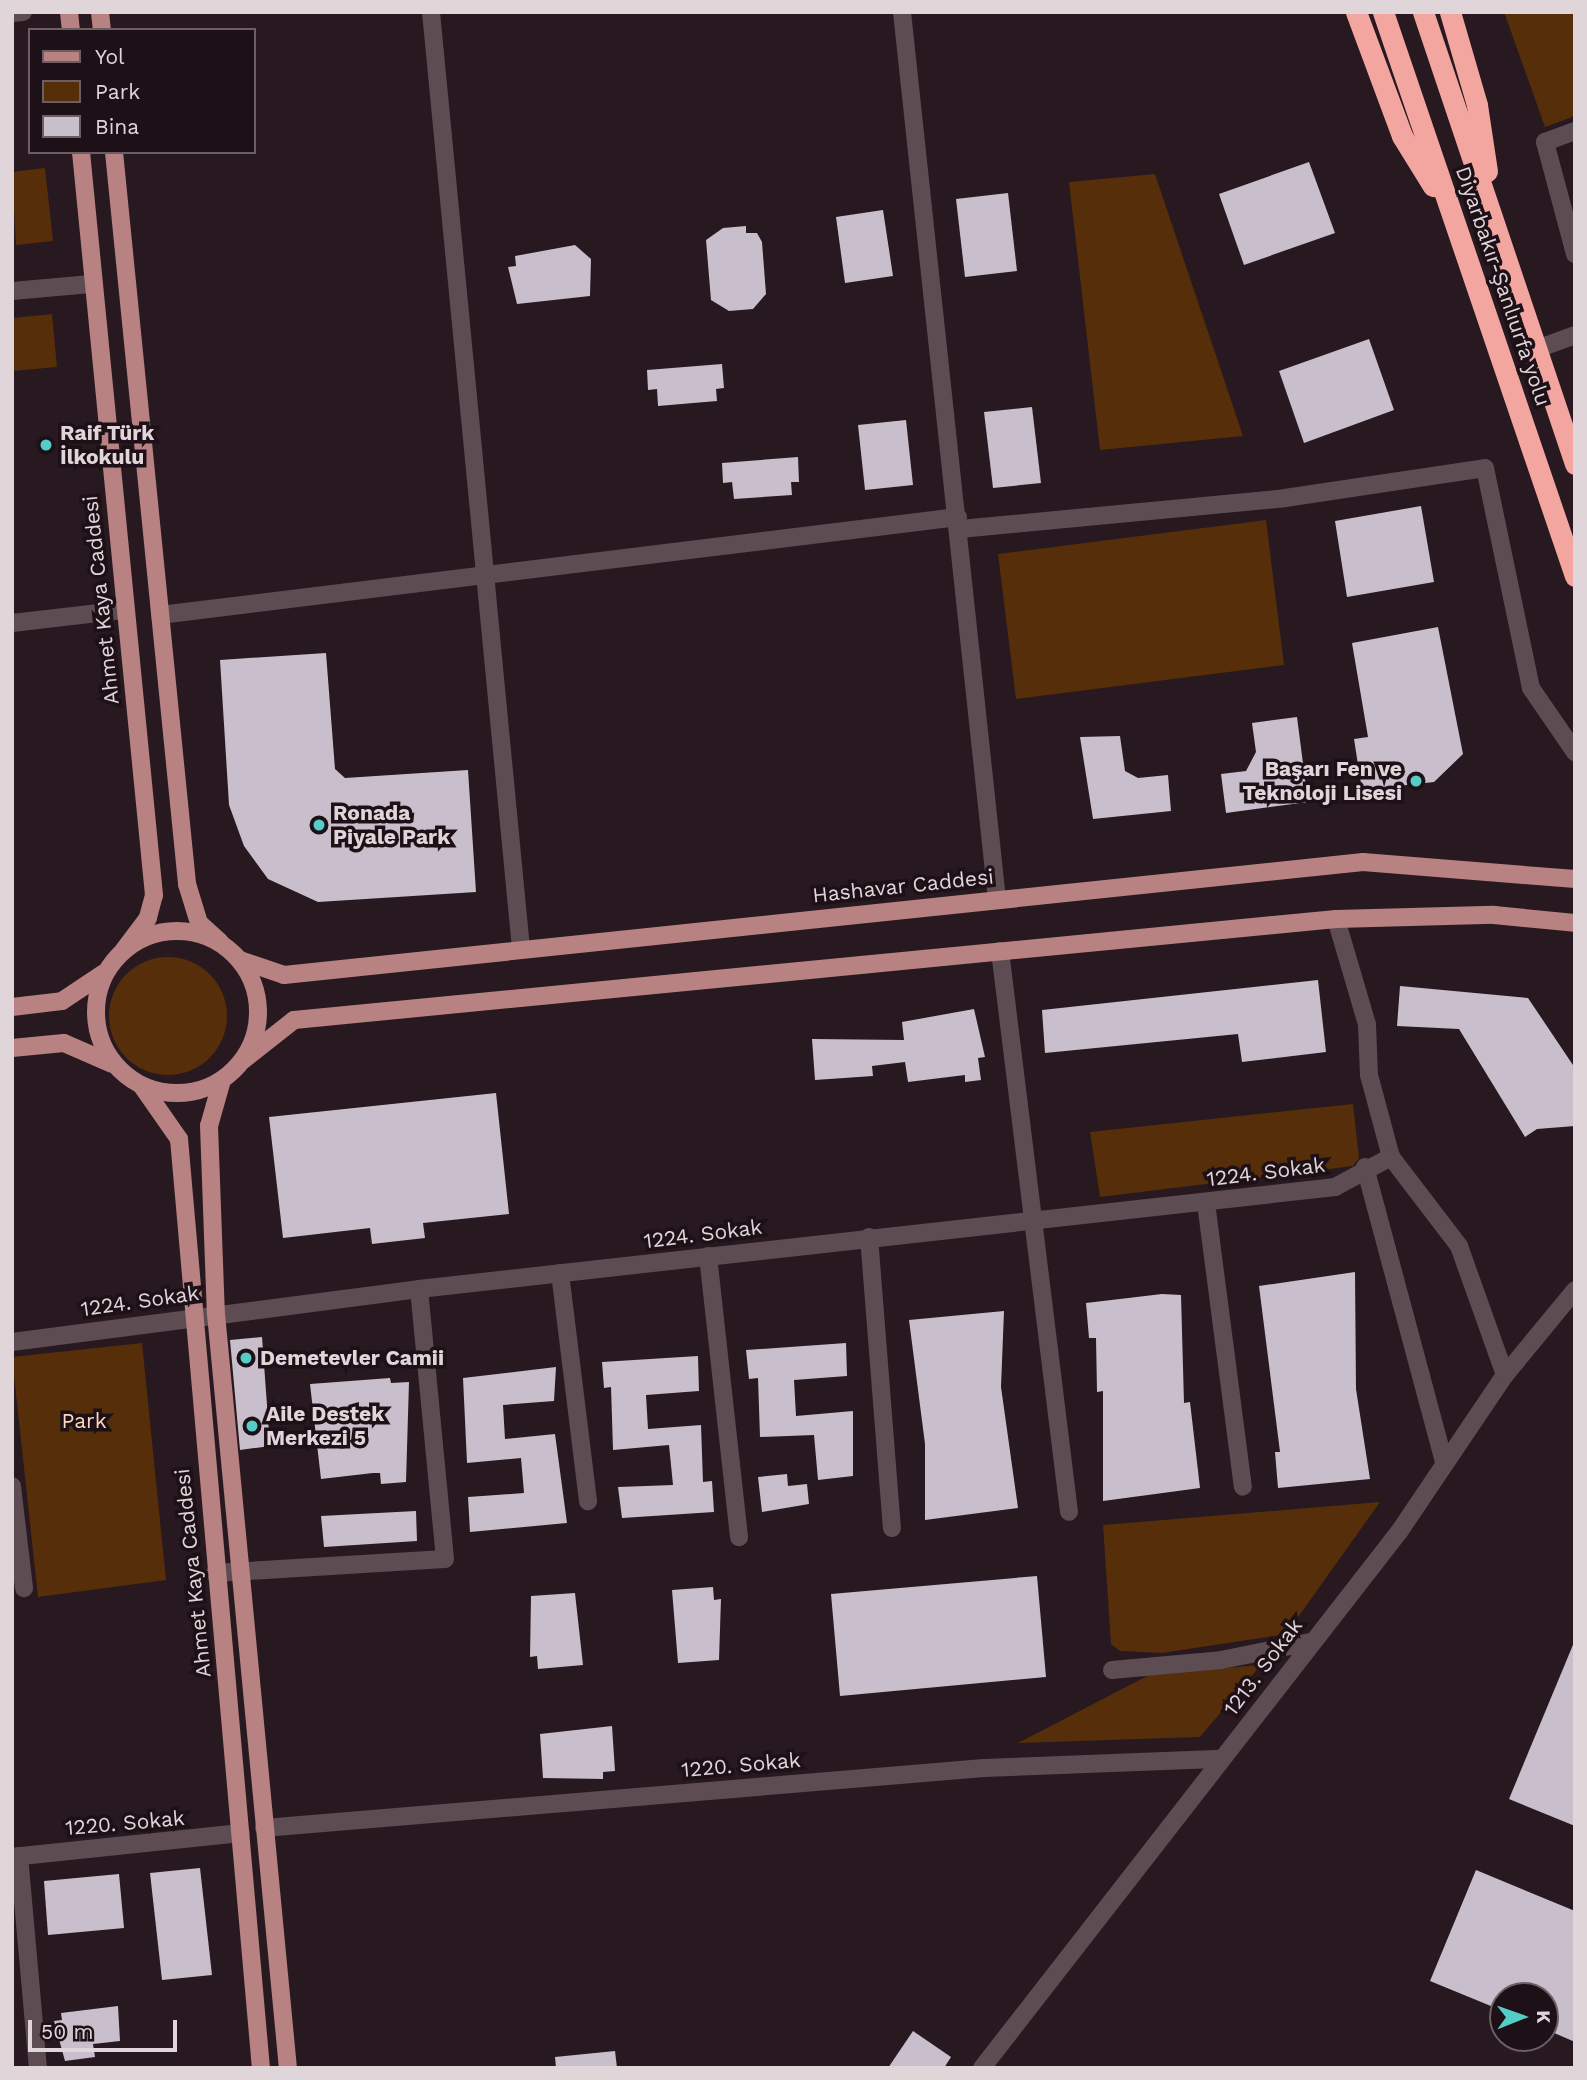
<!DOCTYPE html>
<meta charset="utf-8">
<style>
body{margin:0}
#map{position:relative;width:1587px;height:2080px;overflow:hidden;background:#27191f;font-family:"Work Sans",sans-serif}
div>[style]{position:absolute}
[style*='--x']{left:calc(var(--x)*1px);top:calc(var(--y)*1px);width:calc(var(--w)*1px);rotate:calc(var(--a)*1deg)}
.green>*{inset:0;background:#562e09}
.round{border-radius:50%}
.building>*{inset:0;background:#c9becc}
.minor>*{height:18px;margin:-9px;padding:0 9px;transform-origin:9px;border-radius:9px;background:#5d4d53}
.major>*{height:18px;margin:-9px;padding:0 9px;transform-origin:9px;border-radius:9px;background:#b78281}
.major>.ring{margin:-9px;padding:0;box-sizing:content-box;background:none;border:18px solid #b78281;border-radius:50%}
.highway>*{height:21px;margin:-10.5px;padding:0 10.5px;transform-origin:10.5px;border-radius:10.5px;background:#f3a6a0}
.dots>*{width:19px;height:19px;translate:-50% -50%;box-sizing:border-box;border:4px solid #1d1016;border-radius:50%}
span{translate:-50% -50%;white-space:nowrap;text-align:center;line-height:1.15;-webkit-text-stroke:7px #1d1016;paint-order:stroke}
.street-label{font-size:21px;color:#e0d6da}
.poi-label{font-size:21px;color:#e0d6da;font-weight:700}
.left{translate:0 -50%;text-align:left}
.right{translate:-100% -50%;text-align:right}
.park-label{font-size:21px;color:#fcd8bf}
.frame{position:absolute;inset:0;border:14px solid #e0d6da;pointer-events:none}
.legend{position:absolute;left:28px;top:28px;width:228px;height:126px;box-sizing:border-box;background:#1d1016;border:2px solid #6b5f64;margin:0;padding:9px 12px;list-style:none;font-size:21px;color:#e0d6da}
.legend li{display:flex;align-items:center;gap:14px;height:35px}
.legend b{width:35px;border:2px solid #6b5f64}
.north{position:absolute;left:1489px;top:1982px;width:70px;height:70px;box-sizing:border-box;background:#1d1016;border:2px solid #6b5f64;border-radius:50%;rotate:89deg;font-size:19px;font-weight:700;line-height:28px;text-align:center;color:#e0d6da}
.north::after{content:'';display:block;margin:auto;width:24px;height:32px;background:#54cdc7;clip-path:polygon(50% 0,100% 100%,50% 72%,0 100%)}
.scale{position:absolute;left:28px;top:2020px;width:149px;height:32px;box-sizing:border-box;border:4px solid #e0d6da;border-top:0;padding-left:9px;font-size:21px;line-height:24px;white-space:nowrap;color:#e0d6da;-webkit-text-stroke:5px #1d1016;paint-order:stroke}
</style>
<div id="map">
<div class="green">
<div style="clip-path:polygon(1504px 12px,1575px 12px,1575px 116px,1545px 127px)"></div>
<div style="clip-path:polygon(45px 168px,53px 241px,16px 245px,12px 172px)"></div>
<div style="clip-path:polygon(1155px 174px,1243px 436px,1100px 450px,1069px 182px)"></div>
<div style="clip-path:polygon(52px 314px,57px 367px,12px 371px,12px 318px)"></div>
<div style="clip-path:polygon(1266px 520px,1284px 665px,1016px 699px,998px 554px)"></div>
<div class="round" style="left:109px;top:957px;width:118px;height:118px"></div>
<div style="clip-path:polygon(1353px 1104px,1359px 1158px,1353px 1166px,1100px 1197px,1090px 1132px)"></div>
<div style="clip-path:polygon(142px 1343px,166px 1580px,38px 1597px,12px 1357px)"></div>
<div style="clip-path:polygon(1380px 1502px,1286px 1634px,1162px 1653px,1120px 1651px,1111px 1644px,1103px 1525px)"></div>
<div style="clip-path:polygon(1261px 1665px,1200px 1737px,1018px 1743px,1151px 1674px)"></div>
</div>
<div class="building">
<div style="clip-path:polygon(1309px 162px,1335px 233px,1244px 265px,1219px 194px)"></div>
<div style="clip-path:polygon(1008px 193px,1017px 271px,965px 277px,956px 199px)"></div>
<div style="clip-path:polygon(883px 210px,893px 276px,845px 283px,836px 217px)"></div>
<div style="clip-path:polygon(746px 226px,746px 233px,757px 233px,762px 242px,766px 294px,753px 309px,729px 311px,711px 300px,706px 240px,723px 228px)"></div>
<div style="clip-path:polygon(575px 245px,591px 259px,590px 296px,517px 304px,508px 267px,516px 266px,515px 256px)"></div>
<div style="clip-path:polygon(1369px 339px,1394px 410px,1304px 443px,1279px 371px)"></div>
<div style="clip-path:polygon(722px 364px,724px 388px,716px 389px,717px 401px,658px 406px,657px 389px,648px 390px,647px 370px)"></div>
<div style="clip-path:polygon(1032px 407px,1041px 483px,993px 488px,984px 412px)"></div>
<div style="clip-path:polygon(906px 420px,913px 485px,865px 490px,858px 425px)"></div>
<div style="clip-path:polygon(798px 457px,799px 482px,791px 482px,792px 495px,734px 499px,732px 482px,723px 483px,722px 463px)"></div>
<div style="clip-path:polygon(1421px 506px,1434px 582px,1347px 597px,1335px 521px)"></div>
<div style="clip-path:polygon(1438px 627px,1463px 754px,1434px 782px,1362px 790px,1354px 739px,1368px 737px,1352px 643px)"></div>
<div style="clip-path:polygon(326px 653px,335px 769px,345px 778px,468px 770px,476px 892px,318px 902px,268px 879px,244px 846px,229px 805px,220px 660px)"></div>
<div style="clip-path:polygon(1297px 717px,1308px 802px,1226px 813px,1221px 774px,1246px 771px,1256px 752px,1252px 723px)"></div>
<div style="clip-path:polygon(1120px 736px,1125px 771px,1138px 778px,1168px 775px,1171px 811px,1093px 819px,1080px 737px)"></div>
<div style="clip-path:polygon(1318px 980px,1326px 1052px,1242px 1062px,1238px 1034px,1045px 1053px,1042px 1010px)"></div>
<div style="clip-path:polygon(1400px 986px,1528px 998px,1575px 1068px,1575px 1126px,1537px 1129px,1525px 1137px,1459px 1029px,1397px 1026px)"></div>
<div style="clip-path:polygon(974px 1009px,985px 1057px,978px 1058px,981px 1080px,965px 1082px,965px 1075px,908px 1082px,905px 1062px,872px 1066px,873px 1076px,815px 1080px,812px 1039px,904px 1040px,902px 1022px)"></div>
<div style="clip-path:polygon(496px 1093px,509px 1214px,423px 1223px,425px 1238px,372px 1244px,370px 1228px,283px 1238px,269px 1117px)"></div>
<div style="clip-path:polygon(1355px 1272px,1356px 1389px,1370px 1479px,1278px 1488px,1275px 1452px,1280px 1452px,1259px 1286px)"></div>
<div style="clip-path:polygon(1162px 1294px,1181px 1295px,1184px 1403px,1190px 1402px,1200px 1488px,1103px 1501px,1103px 1391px,1097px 1392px,1096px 1338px,1089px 1338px,1086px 1303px)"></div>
<div style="clip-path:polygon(1004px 1311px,1001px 1387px,1018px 1508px,925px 1520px,925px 1444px,909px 1320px)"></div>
<div style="clip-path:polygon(262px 1337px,270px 1446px,240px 1450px,230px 1340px)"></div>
<div style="clip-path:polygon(846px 1343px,847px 1376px,794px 1380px,796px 1416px,853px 1411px,853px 1476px,818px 1480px,814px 1435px,760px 1437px,758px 1378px,749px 1379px,746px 1350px)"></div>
<div style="clip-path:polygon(698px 1356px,699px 1391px,646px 1395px,648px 1429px,701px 1425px,703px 1482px,712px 1481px,714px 1512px,622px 1518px,618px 1487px,673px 1485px,669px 1445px,613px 1450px,611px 1387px,604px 1388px,602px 1362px)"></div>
<div style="clip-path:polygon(556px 1367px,554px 1401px,503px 1405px,505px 1439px,555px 1434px,567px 1523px,470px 1532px,468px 1497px,524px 1493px,521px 1458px,467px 1463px,463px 1378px)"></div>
<div style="clip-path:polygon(390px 1378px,391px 1383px,409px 1382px,406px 1482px,381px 1484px,380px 1473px,373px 1473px,321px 1479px,310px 1384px)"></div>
<div style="clip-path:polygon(787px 1474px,788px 1486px,807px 1484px,809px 1504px,762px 1512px,758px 1477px)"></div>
<div style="clip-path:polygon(416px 1511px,417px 1541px,324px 1547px,321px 1516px)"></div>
<div style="clip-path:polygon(1037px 1576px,1046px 1677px,840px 1696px,831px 1594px)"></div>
<div style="clip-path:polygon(713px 1587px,714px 1600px,721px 1599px,719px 1660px,678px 1663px,672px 1590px)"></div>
<div style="clip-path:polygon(575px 1593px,583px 1665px,538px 1669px,537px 1656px,530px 1657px,531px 1596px)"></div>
<div style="clip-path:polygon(1575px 1640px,1575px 1826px,1509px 1799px)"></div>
<div style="clip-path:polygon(612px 1726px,615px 1771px,603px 1772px,603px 1779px,543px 1778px,540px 1734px)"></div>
<div style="clip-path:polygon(200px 1868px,212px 1975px,162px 1980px,150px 1873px)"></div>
<div style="clip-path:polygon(1476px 1870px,1575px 1911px,1575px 2042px,1545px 2029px,1545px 1996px,1503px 1996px,1503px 2011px,1430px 1981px)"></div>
<div style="clip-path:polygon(119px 1874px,124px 1928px,48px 1935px,44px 1881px)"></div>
<div style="clip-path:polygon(118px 2006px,120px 2041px,93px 2044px,95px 2057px,65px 2061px,54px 2021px,62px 2020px,61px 2013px)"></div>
<div style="clip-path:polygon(913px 2031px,951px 2057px,944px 2068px,888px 2068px)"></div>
<div style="clip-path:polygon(615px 2051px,617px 2068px,556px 2068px,555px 2057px)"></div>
</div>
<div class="minor">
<div style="--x:431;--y:12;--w:941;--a:84.51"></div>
<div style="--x:902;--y:12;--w:892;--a:83.89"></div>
<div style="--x:12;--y:13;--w:11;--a:-5"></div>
<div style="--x:1575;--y:131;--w:32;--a:160"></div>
<div style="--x:1545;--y:142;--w:116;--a:75"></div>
<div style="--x:12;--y:291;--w:79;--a:-5.1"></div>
<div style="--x:1537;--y:349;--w:40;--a:-20.2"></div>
<div style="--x:960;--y:529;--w:326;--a:-5.4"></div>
<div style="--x:1285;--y:498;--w:202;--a:-8.5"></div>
<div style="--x:1485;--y:468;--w:225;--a:78.2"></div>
<div style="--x:1531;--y:688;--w:78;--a:55.5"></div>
<div style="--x:160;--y:615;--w:804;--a:-7"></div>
<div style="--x:12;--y:623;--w:114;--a:-6.6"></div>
<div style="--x:1336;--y:919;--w:109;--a:73.6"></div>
<div style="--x:1367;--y:1024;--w:51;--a:87.8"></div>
<div style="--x:1369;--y:1075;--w:85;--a:75"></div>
<div style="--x:1391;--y:1157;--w:112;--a:52.6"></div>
<div style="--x:1459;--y:1246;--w:137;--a:70.4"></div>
<div style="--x:1000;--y:951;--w:565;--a:82.99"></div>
<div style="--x:1365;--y:1167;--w:304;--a:75"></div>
<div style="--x:1206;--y:1203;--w:286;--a:82.6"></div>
<div style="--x:869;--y:1237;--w:292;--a:85.5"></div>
<div style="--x:708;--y:1256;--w:283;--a:83.7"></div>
<div style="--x:560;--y:1273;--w:230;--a:83"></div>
<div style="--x:12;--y:1342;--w:410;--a:-7.4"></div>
<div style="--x:419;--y:1289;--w:922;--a:-6.35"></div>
<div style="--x:1335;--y:1187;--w:64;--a:-28.2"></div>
<div style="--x:12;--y:1486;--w:103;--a:83.3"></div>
<div style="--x:215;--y:1573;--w:230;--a:-3.5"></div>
<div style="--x:445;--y:1559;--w:271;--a:-95.5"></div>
<div style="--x:1112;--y:1670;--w:109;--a:-5.2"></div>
<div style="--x:1221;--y:1660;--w:91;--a:-11.4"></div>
<div style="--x:264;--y:1828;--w:722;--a:-4.76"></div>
<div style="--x:984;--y:1768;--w:238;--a:-2.2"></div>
<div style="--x:19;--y:1856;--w:213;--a:84.9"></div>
<div style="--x:12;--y:1857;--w:230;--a:-6"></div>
<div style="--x:982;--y:2068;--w:679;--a:-52.12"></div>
<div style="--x:1399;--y:1532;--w:189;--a:-56"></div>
<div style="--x:1505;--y:1375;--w:110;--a:-50.5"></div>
</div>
<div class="major">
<div style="--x:69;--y:12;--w:18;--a:84"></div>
<div style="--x:100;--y:12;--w:18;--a:84"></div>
<div style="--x:81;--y:152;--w:747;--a:84.39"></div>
<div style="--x:154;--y:895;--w:24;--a:105"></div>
<div style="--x:148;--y:918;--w:41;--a:127.1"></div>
<div style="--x:114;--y:152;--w:736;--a:84.3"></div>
<div style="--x:187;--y:884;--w:41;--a:72.9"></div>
<div style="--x:199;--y:923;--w:28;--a:42"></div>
<div class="ring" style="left:96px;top:931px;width:144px;height:144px"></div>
<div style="--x:240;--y:960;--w:46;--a:18.8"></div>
<div style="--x:284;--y:975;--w:1085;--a:-5.98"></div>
<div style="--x:1363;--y:862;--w:213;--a:4.6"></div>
<div style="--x:12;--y:1007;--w:50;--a:-6.8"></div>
<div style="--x:62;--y:1001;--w:50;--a:-33.7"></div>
<div style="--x:12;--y:1048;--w:52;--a:-5.5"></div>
<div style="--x:64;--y:1043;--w:52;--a:23.6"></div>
<div style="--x:242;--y:1061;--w:66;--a:-38.3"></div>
<div style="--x:294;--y:1020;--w:1047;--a:-5.54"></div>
<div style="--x:1336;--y:919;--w:158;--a:-1.5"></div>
<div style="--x:1494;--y:915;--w:81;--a:5.6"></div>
<div style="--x:222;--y:1080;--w:48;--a:105.8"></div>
<div style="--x:209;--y:1126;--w:188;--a:87.9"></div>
<div style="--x:216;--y:1314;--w:757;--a:84.55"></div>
<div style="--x:142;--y:1086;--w:65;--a:55.1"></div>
<div style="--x:179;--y:1139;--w:933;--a:84.96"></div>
</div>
<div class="highway">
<div style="--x:1356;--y:12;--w:132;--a:69.6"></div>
<div style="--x:1402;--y:136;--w:59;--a:58.2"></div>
<div style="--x:1383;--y:12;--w:596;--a:71.2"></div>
<div style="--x:1423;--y:12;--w:477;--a:71.4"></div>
<div style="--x:1450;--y:12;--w:97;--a:73.8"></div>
<div style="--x:1477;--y:105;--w:67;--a:81.4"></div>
</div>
<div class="dots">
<div style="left:46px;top:445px;background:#54cdc7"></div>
<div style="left:1416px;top:781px;background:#54cdc7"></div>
<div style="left:319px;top:825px;background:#54cdc7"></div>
<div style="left:246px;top:1358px;background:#54cdc7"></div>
<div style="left:252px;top:1426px;background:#54cdc7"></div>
</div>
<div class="street-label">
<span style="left:1503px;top:286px;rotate:71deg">Diyarbakır-Şanlıurfa yolu</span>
<span style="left:101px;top:600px;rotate:-96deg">Ahmet Kaya Caddesi</span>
<span style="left:903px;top:886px;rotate:-6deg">Hashavar Caddesi</span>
<span style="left:1266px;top:1172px;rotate:-7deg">1224. Sokak</span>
<span style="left:703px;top:1234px;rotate:-7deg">1224. Sokak</span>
<span style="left:140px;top:1301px;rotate:-8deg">1224. Sokak</span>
<span style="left:193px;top:1573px;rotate:-96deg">Ahmet Kaya Caddesi</span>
<span style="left:1263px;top:1667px;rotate:-53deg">1213. Sokak</span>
<span style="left:741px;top:1765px;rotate:-5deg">1220. Sokak</span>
<span style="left:125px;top:1823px;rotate:-5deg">1220. Sokak</span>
</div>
<div class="poi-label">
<span class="left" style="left:60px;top:445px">Raif Türk<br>İlkokulu</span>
<span class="right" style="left:1402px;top:781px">Başarı Fen ve<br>Teknoloji Lisesi</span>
<span class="left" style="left:333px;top:825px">Ronada<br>Piyale Park</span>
<span class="left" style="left:260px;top:1358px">Demetevler Camii</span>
<span class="left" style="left:266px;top:1426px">Aile Destek<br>Merkezi 5</span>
</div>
<div class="park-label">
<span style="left:84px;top:1421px">Park</span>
</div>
<div class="frame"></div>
<ul class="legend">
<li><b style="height:9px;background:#b78281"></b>Yol</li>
<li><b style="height:19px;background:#562e09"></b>Park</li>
<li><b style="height:19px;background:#c9becc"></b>Bina</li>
</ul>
<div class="north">K</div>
<div class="scale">50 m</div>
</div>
